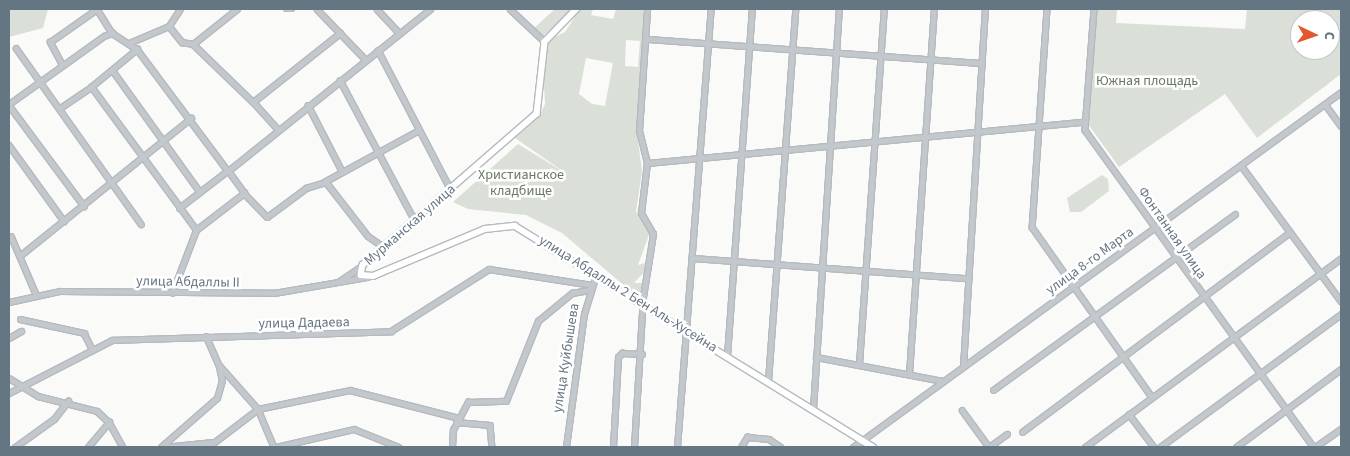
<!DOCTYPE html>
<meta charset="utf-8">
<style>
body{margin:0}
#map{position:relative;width:1350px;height:456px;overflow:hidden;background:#fafaf8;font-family:"Source Sans 3",sans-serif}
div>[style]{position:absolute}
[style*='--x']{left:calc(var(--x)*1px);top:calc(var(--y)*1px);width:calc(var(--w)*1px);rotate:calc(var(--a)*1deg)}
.green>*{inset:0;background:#dadfd7}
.roads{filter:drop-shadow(1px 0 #b5babe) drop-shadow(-1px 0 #b5babe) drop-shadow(0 1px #b5babe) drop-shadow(0 -1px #b5babe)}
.minor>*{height:4.5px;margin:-2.25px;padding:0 2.25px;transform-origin:2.25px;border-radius:2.25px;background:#c3c8cc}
.major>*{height:5.5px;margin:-2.75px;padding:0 2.75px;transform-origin:2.75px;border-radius:2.75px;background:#fff}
span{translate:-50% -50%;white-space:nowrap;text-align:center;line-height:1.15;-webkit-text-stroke:5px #fff;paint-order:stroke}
.park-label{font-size:14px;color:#687a64}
.street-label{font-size:14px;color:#657683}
.frame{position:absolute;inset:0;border:10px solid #657683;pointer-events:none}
.north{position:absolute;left:1290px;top:10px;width:50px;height:50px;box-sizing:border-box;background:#fff;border:1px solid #c1c8cd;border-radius:50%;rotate:93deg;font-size:14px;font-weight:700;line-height:20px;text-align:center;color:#657683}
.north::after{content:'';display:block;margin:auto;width:18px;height:22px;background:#e4572e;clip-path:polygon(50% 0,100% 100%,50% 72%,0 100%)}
</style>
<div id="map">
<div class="green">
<div style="clip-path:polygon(9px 9px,48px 9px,43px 28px,9px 37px)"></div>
<div style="clip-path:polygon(555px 9px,574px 9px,542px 37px,533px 29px)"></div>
<div style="clip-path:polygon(evenodd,580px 9px,593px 9px,591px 15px,613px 19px,616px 9px,645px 9px,637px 133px,642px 171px,636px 212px,650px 232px,638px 265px,645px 263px,644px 272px,634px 283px,644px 283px,639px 298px,562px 233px,526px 215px,468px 209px,453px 202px,518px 144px,567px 174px,515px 138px,538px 118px,545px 104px,543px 64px,548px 40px,565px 32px,580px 9px,626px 40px,640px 41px,638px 67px,625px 66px,626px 40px,580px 9px,586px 58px,613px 63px,605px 106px,592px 104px,579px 94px,586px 58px)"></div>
<div style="clip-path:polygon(evenodd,1096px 9px,1117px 9px,1116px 23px,1245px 29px,1247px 9px,1341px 9px,1341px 74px,1257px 138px,1225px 94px,1119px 167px,1088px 124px,1096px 9px,1300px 20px,1330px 20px,1330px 50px,1300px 50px,1300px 20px)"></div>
<div style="clip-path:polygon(1102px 175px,1108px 179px,1109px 191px,1081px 212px,1070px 212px,1067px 198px)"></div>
</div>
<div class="roads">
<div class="minor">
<div style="--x:97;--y:9;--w:28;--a:58"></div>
<div style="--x:286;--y:9;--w:6;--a:0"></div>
<div style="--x:317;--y:9;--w:69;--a:46.2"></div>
<div style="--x:377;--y:9;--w:33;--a:47"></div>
<div style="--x:510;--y:9;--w:48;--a:43.3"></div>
<div style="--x:1047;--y:9;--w:219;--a:93.9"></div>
<div style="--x:1032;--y:227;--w:208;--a:54.8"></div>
<div style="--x:1094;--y:9;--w:121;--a:94.3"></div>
<div style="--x:1085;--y:130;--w:391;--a:54.2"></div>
<div style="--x:169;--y:26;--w:21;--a:51"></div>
<div style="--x:182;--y:42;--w:11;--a:10"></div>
<div style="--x:193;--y:44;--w:56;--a:-38.5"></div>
<div style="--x:647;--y:39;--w:335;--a:4.1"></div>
<div style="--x:129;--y:43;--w:43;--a:-23"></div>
<div style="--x:169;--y:26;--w:20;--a:-57"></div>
<div style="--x:193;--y:44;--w:83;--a:44"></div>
<div style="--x:16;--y:48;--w:216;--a:54.6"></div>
<div style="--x:137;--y:49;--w:152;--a:53.3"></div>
<div style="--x:228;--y:171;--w:61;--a:142.4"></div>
<div style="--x:180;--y:208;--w:150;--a:-126.3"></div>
<div style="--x:91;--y:87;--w:60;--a:-39.6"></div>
<div style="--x:378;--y:50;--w:158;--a:62.5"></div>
<div style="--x:62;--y:65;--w:26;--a:-118"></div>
<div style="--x:50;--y:42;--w:57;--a:-35.1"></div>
<div style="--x:113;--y:71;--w:149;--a:54.3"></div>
<div style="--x:340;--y:80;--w:160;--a:62"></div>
<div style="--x:9;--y:104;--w:117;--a:-35.6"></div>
<div style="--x:104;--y:36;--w:9;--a:-21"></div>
<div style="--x:112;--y:33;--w:30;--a:33"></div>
<div style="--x:1325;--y:104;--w:27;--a:54"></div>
<div style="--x:9;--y:105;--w:126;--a:53.4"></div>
<div style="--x:308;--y:105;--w:72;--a:62.7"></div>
<div style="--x:60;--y:108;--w:37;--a:-34"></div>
<div style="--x:278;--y:130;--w:38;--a:-132"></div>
<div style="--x:253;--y:102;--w:111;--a:-38.4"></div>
<div style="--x:9;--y:145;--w:94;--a:54.1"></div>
<div style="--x:647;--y:163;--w:438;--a:-5.4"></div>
<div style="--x:1241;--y:165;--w:169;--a:53.7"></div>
<div style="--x:324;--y:182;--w:106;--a:-28.7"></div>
<div style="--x:244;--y:193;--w:33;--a:46"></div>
<div style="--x:267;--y:217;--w:49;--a:-36.6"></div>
<div style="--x:306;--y:188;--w:21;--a:-17"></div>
<div style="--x:326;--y:182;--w:68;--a:52.1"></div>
<div style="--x:368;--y:236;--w:19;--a:35"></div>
<div style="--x:196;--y:230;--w:61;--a:-37.6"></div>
<div style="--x:244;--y:193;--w:27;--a:-126"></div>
<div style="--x:228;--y:171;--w:259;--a:-38.7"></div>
<div style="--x:11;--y:236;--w:63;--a:66.7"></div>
<div style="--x:22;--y:254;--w:217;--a:-38.8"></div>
<div style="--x:692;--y:258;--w:276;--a:4.2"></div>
<div style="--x:338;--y:282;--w:30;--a:-34"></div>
<div style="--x:172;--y:293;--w:67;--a:-69.1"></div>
<div style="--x:196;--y:230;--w:27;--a:-126"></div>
<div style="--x:9;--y:302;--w:52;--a:-12.2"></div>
<div style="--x:60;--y:291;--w:214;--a:0.5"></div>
<div style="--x:274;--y:293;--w:95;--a:-9.7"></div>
<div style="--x:20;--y:319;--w:66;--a:12.3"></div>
<div style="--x:84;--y:333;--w:18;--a:63"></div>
<div style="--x:206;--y:336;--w:32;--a:66"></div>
<div style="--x:219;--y:365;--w:59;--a:48.4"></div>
<div style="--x:258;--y:409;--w:41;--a:67.2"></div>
<div style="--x:9;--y:338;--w:14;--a:-30"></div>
<div style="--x:727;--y:356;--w:348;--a:-85.9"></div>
<div style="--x:816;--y:357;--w:129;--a:10.7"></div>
<div style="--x:859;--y:364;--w:356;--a:-86"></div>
<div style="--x:963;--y:367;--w:359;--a:-86.5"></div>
<div style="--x:909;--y:374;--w:366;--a:-86.1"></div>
<div style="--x:9;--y:378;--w:34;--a:32"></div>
<div style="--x:38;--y:396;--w:61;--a:14.3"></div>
<div style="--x:97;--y:411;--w:16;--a:43"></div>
<div style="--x:109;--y:422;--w:29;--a:61"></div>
<div style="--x:768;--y:381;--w:373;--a:-85.8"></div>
<div style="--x:993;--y:390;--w:299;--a:-36"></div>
<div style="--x:9;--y:393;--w:116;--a:-27.2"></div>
<div style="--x:112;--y:340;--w:279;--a:-1.8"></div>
<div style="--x:391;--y:331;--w:116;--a:-32.3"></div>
<div style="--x:489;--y:269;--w:104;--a:8.8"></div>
<div style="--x:813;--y:409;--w:401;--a:-86.3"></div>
<div style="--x:962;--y:410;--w:46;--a:53.9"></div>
<div style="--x:1129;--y:414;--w:41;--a:52.9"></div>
<div style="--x:456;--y:422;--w:34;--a:5"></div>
<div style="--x:490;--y:425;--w:22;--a:85"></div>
<div style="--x:1022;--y:432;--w:334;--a:-36.7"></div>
<div style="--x:15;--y:447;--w:48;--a:-35.7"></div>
<div style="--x:54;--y:419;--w:23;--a:-52"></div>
<div style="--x:88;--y:447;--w:33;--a:-50"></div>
<div style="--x:161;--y:447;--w:74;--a:-41.2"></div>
<div style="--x:217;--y:398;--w:18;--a:-74"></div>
<div style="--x:222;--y:381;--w:14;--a:-102"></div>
<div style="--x:164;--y:447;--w:49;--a:-5.8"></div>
<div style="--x:208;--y:447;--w:63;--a:-37.2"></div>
<div style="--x:258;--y:409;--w:94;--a:-11.7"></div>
<div style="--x:350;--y:390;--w:113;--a:14.4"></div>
<div style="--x:276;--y:447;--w:80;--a:-13"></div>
<div style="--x:354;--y:429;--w:48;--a:21.8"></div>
<div style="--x:452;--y:447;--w:17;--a:-87"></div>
<div style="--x:453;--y:430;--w:32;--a:-62"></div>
<div style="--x:468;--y:402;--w:38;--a:-2"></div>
<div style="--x:506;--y:401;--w:86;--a:-68.2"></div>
<div style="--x:538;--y:321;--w:44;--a:-39.5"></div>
<div style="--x:572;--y:293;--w:17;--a:-10"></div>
<div style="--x:566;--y:447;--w:134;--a:-82.3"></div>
<div style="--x:584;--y:314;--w:41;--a:-72.9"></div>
<div style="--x:613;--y:447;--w:90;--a:-86.8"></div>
<div style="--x:618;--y:357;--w:6;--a:-45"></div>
<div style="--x:622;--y:353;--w:20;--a:3"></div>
<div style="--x:634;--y:447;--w:150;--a:-86.6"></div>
<div style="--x:643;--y:297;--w:64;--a:-81"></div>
<div style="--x:653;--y:234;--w:24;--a:-120"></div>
<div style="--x:641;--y:213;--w:50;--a:-83.2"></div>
<div style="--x:647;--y:163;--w:33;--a:-104"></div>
<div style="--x:639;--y:131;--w:122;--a:-86.2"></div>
<div style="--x:677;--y:447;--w:439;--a:-85.6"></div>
<div style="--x:741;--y:447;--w:12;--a:-59"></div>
<div style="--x:747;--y:437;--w:22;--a:5"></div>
<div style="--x:769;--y:439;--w:14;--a:34"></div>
<div style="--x:853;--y:447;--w:603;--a:-36.03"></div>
<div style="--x:989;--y:447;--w:22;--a:-36"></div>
<div style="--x:1085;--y:447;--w:318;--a:-36.4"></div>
<div style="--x:1160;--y:447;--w:225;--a:-36.3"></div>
<div style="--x:1236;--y:447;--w:131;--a:-36.6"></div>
<div style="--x:1315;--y:447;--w:32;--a:-35"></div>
</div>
<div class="major">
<div style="--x:577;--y:9;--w:46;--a:134.1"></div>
<div style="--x:545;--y:42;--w:72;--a:96.3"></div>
<div style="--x:537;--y:114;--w:230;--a:139"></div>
<div style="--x:363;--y:265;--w:10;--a:101"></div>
<div style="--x:361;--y:275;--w:12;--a:5"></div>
<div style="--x:373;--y:276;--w:121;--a:-22.8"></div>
<div style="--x:485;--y:229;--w:30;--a:-6"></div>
<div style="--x:515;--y:226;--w:421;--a:31.7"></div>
</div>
</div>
<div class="park-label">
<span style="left:1147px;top:81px">Южная площадь</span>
<span style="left:521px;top:183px">Христианское<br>кладбище</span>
</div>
<div class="street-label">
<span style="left:410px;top:225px;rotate:-41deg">Мурманская улица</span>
<span style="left:1172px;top:233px;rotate:55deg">Фонтанная улица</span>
<span style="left:1090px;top:261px;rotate:-36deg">улица 8-го Марта</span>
<span style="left:188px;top:282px;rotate:1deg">улица Абдаллы II</span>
<span style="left:628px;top:294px;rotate:32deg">улица Абдаллы 2 Бен Аль-Хусейна</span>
<span style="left:304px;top:323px;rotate:-1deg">улица Дадаева</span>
<span style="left:566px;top:358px;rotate:-81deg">улица Куйбышева</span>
</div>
<div class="frame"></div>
<div class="north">С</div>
</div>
